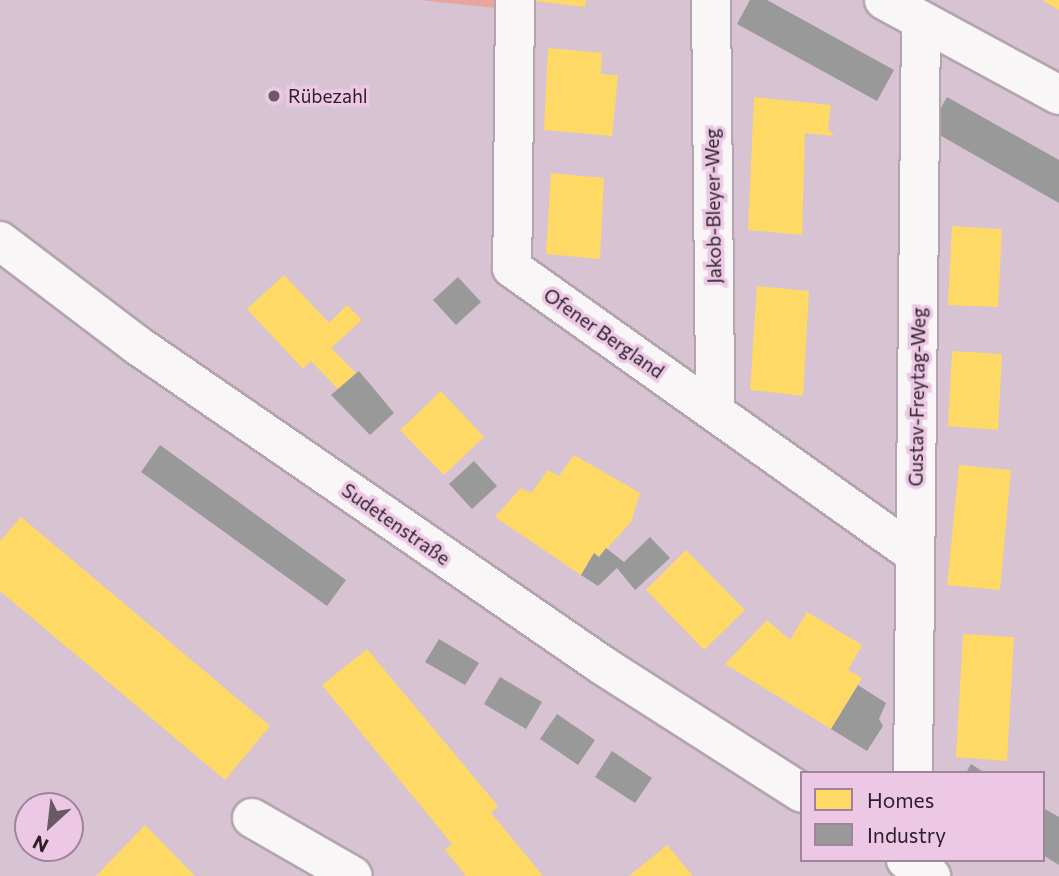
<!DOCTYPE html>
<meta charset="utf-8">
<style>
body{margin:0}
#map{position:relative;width:1059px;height:876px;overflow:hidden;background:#d7c3d2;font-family:Commissioner,sans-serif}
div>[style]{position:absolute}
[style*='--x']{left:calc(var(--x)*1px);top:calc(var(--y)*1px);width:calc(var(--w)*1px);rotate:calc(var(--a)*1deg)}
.green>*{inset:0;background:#e8a59e}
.homes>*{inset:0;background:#ffd966}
.industry>*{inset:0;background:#999}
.roads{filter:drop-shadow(2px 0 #b3a4af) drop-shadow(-2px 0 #b3a4af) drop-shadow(0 2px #b3a4af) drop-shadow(0 -2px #b3a4af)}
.minor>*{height:38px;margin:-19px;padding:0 19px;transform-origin:19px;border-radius:19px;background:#f9f6f8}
.dots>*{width:19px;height:19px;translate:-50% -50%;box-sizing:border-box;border:4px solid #ecc8e4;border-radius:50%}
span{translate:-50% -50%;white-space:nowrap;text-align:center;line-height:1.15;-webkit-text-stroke:7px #ecc8e4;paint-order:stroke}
.poi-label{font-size:19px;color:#2d202a}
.left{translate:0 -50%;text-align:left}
.street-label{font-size:19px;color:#2d202a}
.legend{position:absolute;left:800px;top:771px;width:245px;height:91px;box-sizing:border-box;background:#ecc8e4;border:2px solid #a0859a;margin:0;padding:9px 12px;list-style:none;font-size:21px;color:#2d202a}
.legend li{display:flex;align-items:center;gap:14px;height:35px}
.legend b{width:35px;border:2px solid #a0859a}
.north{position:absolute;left:14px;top:792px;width:70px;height:70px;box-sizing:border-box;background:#ecc8e4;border:2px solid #a0859a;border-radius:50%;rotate:207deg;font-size:19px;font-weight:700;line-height:28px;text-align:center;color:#2d202a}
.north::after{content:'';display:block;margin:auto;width:24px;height:32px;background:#685965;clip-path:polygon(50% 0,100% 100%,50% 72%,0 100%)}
</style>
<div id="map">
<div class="green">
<div style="clip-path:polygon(419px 0,496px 0,496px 8px)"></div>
</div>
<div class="homes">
<div style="clip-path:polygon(527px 0,586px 0,585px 7px)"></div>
<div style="clip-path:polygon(1042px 0,1059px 0,1059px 10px)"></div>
<div style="clip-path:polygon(548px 48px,602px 53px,601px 74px,618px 75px,612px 136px,544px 130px)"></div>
<div style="clip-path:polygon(754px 97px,831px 105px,828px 129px,834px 136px,805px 133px,802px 235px,748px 230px)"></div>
<div style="clip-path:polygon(551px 173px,604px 178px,600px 259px,546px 254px)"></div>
<div style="clip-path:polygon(952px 226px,1002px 229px,998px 307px,948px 305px)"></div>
<div style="clip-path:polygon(284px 275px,329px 323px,347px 305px,362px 320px,331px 348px,356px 373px,338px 389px,311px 361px,303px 369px,247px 309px)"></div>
<div style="clip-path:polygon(757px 286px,809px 291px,803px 396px,750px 390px)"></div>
<div style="clip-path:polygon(952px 351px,1002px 354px,998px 430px,948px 426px)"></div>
<div style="clip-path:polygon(441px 391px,484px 437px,444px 475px,400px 430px)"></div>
<div style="clip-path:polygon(574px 455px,640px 493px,631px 522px,599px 557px,594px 553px,581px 575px,495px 517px,521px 488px,531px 493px,548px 470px,559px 476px)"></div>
<div style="clip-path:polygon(959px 465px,1011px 470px,1000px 590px,947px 585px)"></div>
<div style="clip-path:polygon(21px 517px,270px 726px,225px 780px,0 591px,0 541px)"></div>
<div style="clip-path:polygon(686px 550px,745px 610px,704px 650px,646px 590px)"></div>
<div style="clip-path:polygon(807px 612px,862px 645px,848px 670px,862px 678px,831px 729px,725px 664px,767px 620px,790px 640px)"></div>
<div style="clip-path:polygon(963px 634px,1014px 637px,1007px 761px,956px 757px)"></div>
<div style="clip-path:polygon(367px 649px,498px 806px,491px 813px,543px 876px,466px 876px,445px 850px,452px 844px,322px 685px)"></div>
<div style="clip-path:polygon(145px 825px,195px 876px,96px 876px)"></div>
<div style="clip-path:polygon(667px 845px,693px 876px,629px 876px)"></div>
</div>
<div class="industry">
<div style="clip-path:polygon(750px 0,767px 0,894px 70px,877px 101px,737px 24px)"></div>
<div style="clip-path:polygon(947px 97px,1059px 160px,1059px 203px,929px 129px)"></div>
<div style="clip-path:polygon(458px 277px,481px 302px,456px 325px,433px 300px)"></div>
<div style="clip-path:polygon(359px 371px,394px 413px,370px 435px,331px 395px)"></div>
<div style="clip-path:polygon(160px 445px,346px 580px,327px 606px,141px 472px)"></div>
<div style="clip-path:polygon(474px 461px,497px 486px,472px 509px,449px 484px)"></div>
<div style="clip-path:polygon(650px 537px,670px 558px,635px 590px,617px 568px,598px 586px,581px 575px,594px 553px,599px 557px,606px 548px,624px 562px)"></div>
<div style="clip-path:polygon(439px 639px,479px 663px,465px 685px,425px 662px)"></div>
<div style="clip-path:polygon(500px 677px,542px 702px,526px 729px,484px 704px)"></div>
<div style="clip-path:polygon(858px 685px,886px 703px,879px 719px,883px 726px,867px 751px,831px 729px)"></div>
<div style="clip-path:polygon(557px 714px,595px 740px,578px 765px,540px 739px)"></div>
<div style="clip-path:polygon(612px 751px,652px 778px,635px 803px,595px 777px)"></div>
<div style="clip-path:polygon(971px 764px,985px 773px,966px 773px)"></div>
<div style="clip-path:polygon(1043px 808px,1059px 817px,1059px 865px,1043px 855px)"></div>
</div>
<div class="roads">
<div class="minor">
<div style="--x:515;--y:0;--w:268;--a:90.6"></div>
<div style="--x:512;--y:268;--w:494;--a:35.4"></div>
<div style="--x:711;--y:0;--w:411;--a:89.4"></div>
<div style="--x:884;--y:0;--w:199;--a:28.5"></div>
<div style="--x:0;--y:241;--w:172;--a:37.2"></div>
<div style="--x:137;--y:345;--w:564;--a:34.53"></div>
<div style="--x:602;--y:665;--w:237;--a:32.6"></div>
<div style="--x:913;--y:773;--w:752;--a:-89.39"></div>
<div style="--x:252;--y:818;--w:116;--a:29.9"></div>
<div style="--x:906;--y:860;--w:30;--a:33"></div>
</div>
</div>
<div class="dots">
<div style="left:274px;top:96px;background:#685965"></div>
</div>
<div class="poi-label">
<span class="left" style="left:288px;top:96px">Rübezahl</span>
</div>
<div class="street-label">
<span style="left:713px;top:206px;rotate:-91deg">Jakob-Bleyer-Weg</span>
<span style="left:604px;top:333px;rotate:35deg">Ofener Bergland</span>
<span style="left:917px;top:397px;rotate:-89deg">Gustav-Freytag-Weg</span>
<span style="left:396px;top:524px;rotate:35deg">Sudetenstraße</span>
</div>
<ul class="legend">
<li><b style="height:19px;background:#ffd966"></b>Homes</li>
<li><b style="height:19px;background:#999"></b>Industry</li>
</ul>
<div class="north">N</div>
</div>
